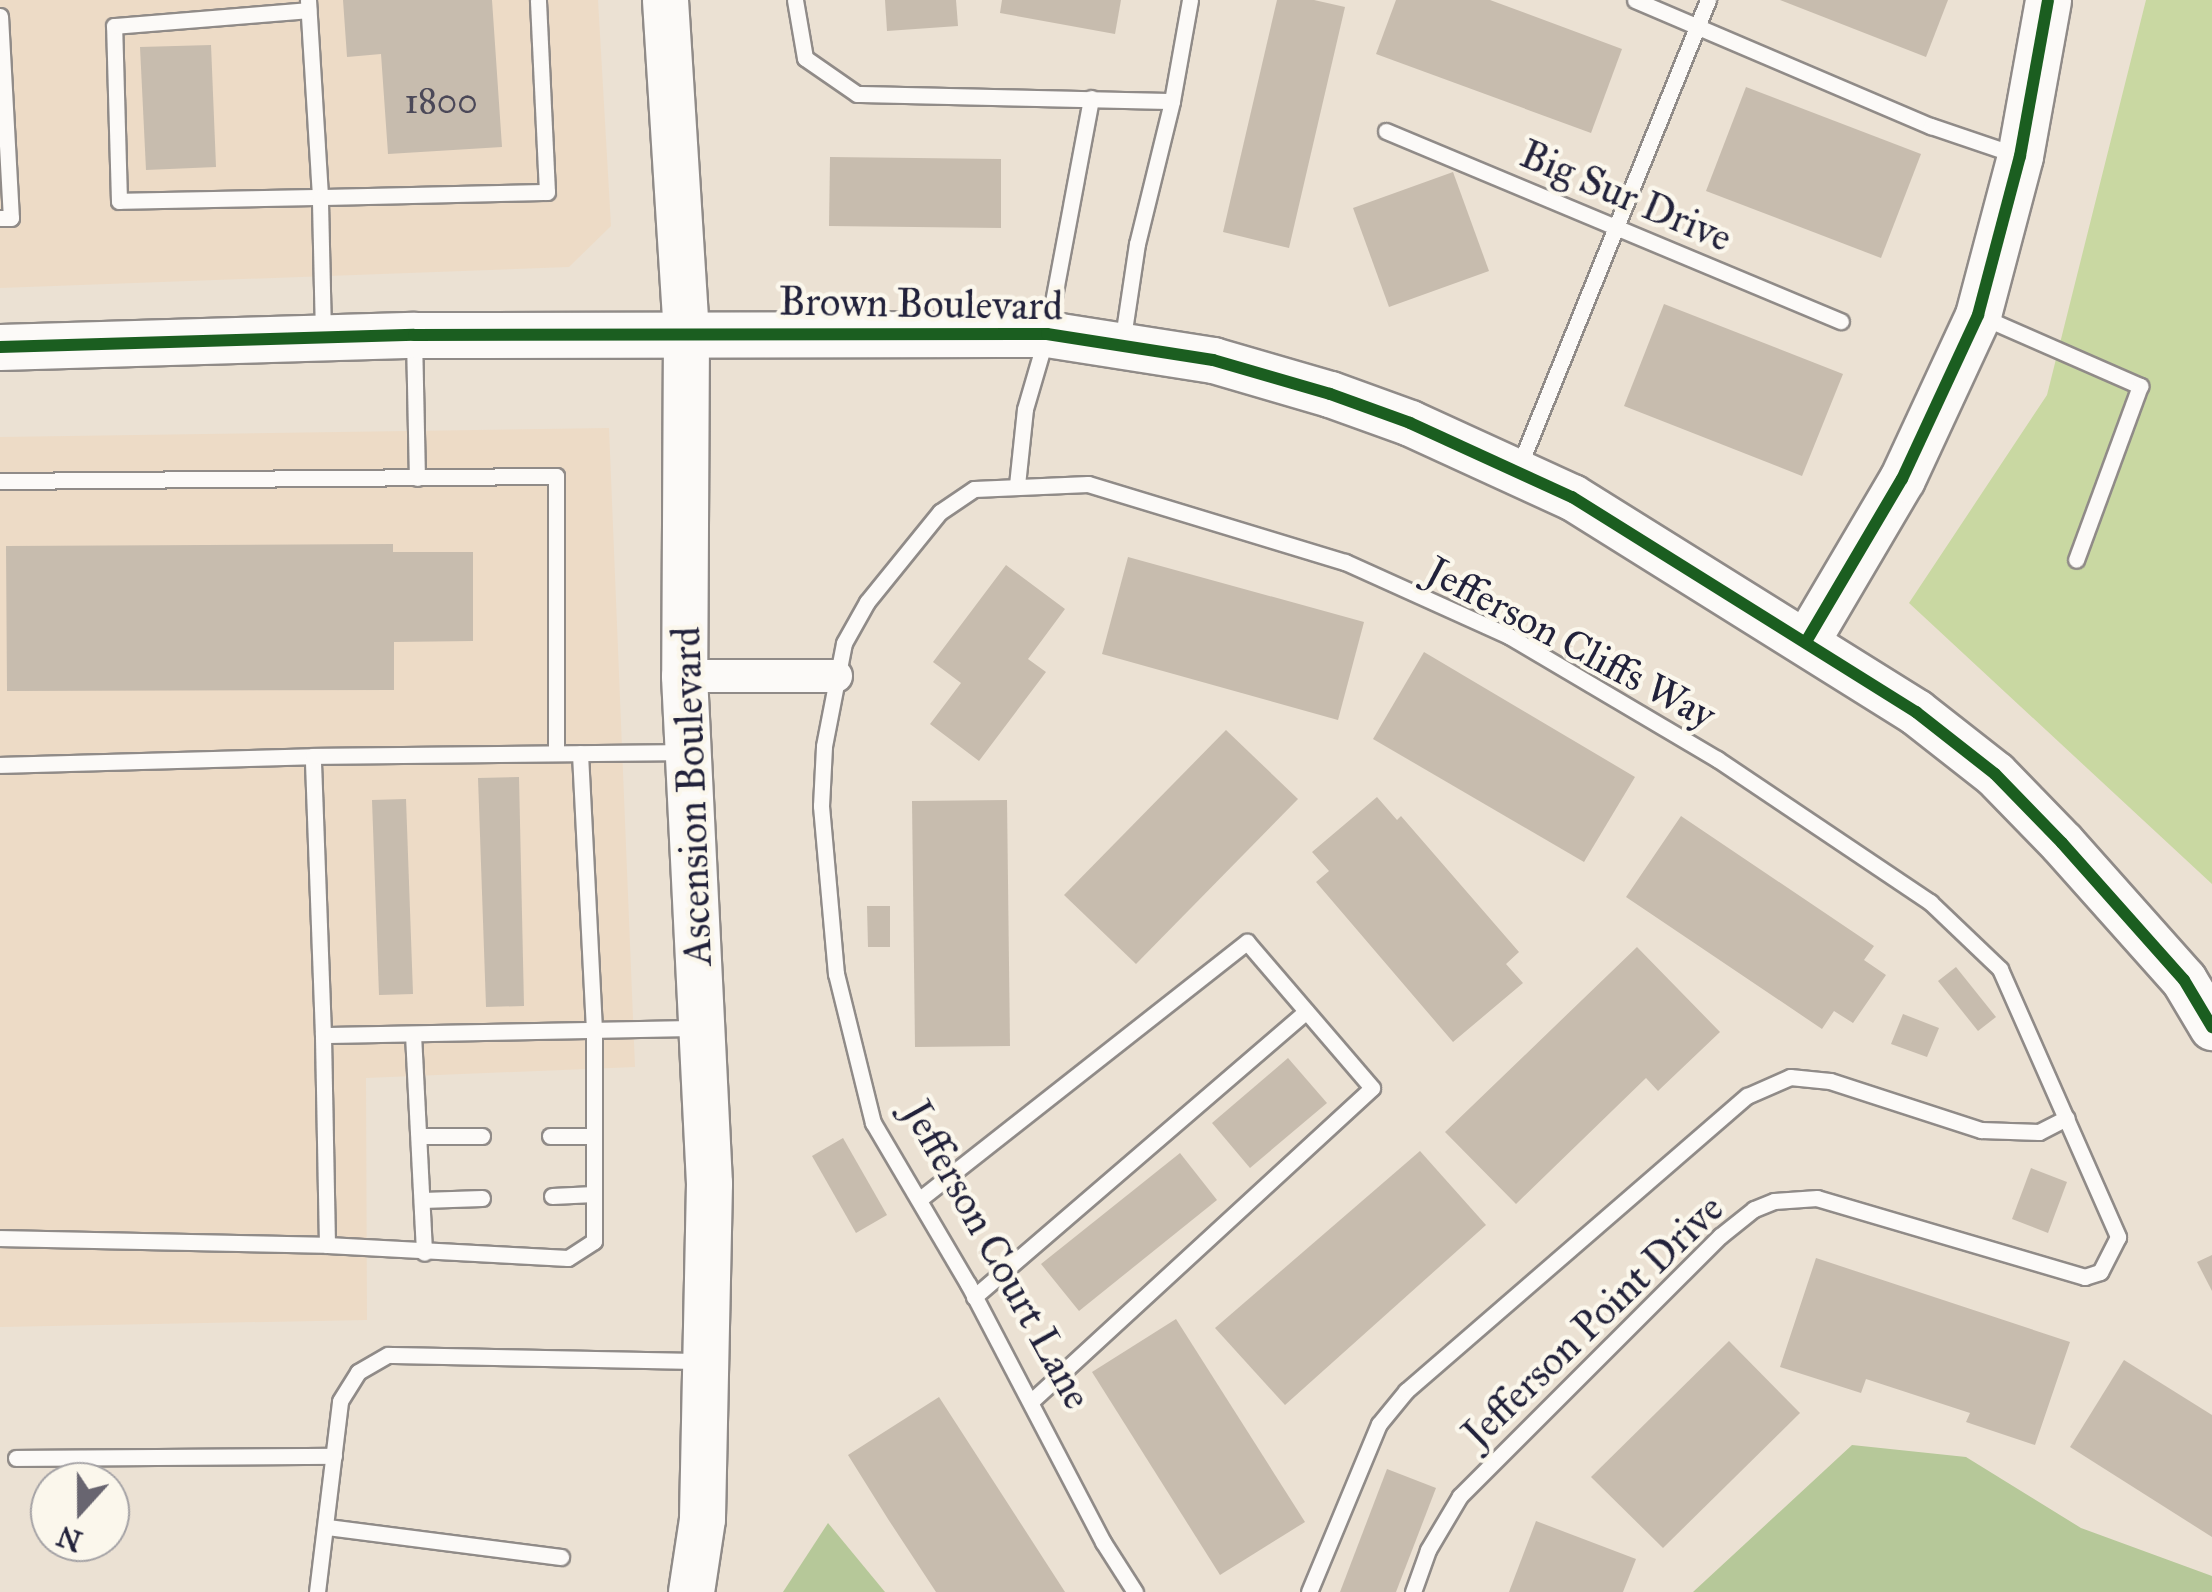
<!DOCTYPE html>
<style>
body{margin:0}
#map{position:relative;width:2212px;height:1592px;overflow:hidden;background:#ebe1d3;font-family:"IM FELL Great Primer",serif}
div>[style]{position:absolute}
[style*='--x']{left:calc(var(--x)*1px);top:calc(var(--y)*1px);width:calc(var(--w)*1px);rotate:calc(var(--a)*1deg)}
.built>*{inset:0;background:#eddbc6}
.green>*{inset:0;background:#c9d8a2}
.forest>*{inset:0;background:#b6c899}
.building>*{inset:0;background:#c7bcae}
.roads{filter:drop-shadow(2px 0 #908b88) drop-shadow(-2px 0 #908b88) drop-shadow(0 2px #908b88) drop-shadow(0 -2px #908b88)}
.lane>*{height:15px;margin:-7.5px;padding:0 7.5px;transform-origin:7.5px;border-radius:7.5px;background:#fcfaf8}
.street>*{height:32px;margin:-16px;padding:0 16px;transform-origin:16px;border-radius:16px;background:#fcfaf8}
.secondary>*{height:45px;margin:-22.5px;padding:0 22.5px;transform-origin:22.5px;border-radius:22.5px;background:#fcfaf8}
.cycleway>*{height:12px;margin:-6px;padding:0 6px;transform-origin:6px;border-radius:6px;background:#1b5e20}
span{translate:-50% -50%;white-space:nowrap;text-align:center;line-height:1.15;-webkit-text-stroke:9px #fbf7ec;paint-order:stroke}
.number-label{font-size:35px;color:#4b4858}
.number-label span{-webkit-text-stroke-width:0}
.street-label{font-size:40px;color:#22223b}
.north{position:absolute;left:30px;top:1462px;width:100px;height:100px;box-sizing:border-box;background:#fbf7ec;border:2px solid #a4a2a5;border-radius:50%;rotate:201deg;font-size:28px;font-weight:700;line-height:40px;text-align:center;color:#22223b}
.north::after{content:'';display:block;margin:auto;width:35px;height:45px;background:#686570;clip-path:polygon(50% 0,100% 100%,50% 72%,0 100%)}
</style>
<div id="map">
<div class="built">
<div style="clip-path:polygon(0 0,598px 0,611px 226px,569px 267px,0 288px)"></div>
<div style="clip-path:polygon(609px 428px,635px 1067px,366px 1078px,367px 1320px,0 1327px,0 437px)"></div>
</div>
<div class="green">
<div style="clip-path:polygon(2146px 0,2212px 0,2212px 884px,1909px 603px,2047px 395px)"></div>
</div>
<div class="forest">
<div style="clip-path:polygon(1852px 1445px,1966px 1457px,2081px 1528px,2212px 1576px,2212px 1592px,1693px 1592px)"></div>
<div style="clip-path:polygon(828px 1523px,885px 1592px,783px 1592px)"></div>
</div>
<div class="building">
<div style="clip-path:polygon(343px 0,492px 0,502px 147px,388px 154px,381px 54px,347px 57px)"></div>
<div style="clip-path:polygon(885px 0,956px 0,958px 26px,887px 31px)"></div>
<div style="clip-path:polygon(1002px 0,1121px 0,1115px 34px,1000px 13px)"></div>
<div style="clip-path:polygon(1277px 0,1314px 0,1345px 7px,1289px 248px,1223px 232px)"></div>
<div style="clip-path:polygon(1396px 0,1490px 0,1622px 49px,1591px 133px,1376px 54px)"></div>
<div style="clip-path:polygon(1780px 0,1948px 0,1926px 57px)"></div>
<div style="clip-path:polygon(211px 45px,216px 167px,146px 170px,140px 47px)"></div>
<div style="clip-path:polygon(1746px 87px,1921px 154px,1881px 258px,1706px 191px)"></div>
<div style="clip-path:polygon(830px 157px,1001px 159px,1001px 228px,829px 226px)"></div>
<div style="clip-path:polygon(1453px 172px,1489px 271px,1389px 307px,1353px 208px)"></div>
<div style="clip-path:polygon(1664px 304px,1843px 374px,1802px 476px,1624px 406px)"></div>
<div style="clip-path:polygon(393px 544px,393px 552px,473px 552px,473px 641px,394px 642px,394px 690px,7px 691px,6px 546px)"></div>
<div style="clip-path:polygon(1128px 557px,1364px 622px,1338px 720px,1102px 654px)"></div>
<div style="clip-path:polygon(1006px 565px,1065px 609px,1028px 659px,1046px 672px,979px 761px,930px 724px,961px 683px,933px 662px)"></div>
<div style="clip-path:polygon(1424px 652px,1635px 777px,1584px 862px,1373px 739px)"></div>
<div style="clip-path:polygon(1226px 730px,1298px 799px,1136px 964px,1064px 895px)"></div>
<div style="clip-path:polygon(519px 777px,524px 1006px,486px 1007px,478px 778px)"></div>
<div style="clip-path:polygon(1377px 797px,1397px 820px,1401px 816px,1519px 952px,1506px 964px,1523px 983px,1453px 1042px,1316px 882px,1329px 871px,1312px 852px)"></div>
<div style="clip-path:polygon(406px 799px,413px 994px,379px 995px,372px 800px)"></div>
<div style="clip-path:polygon(1007px 800px,1010px 1046px,915px 1047px,912px 801px)"></div>
<div style="clip-path:polygon(1681px 816px,1874px 946px,1864px 960px,1886px 975px,1853px 1023px,1834px 1011px,1822px 1029px,1626px 897px)"></div>
<div style="clip-path:polygon(867px 906px,890px 906px,890px 947px,868px 947px)"></div>
<div style="clip-path:polygon(1637px 947px,1720px 1032px,1658px 1091px,1646px 1078px,1516px 1204px,1445px 1132px)"></div>
<div style="clip-path:polygon(1956px 967px,1996px 1017px,1978px 1031px,1938px 981px)"></div>
<div style="clip-path:polygon(1903px 1014px,1939px 1028px,1927px 1057px,1891px 1044px)"></div>
<div style="clip-path:polygon(1288px 1058px,1327px 1103px,1250px 1168px,1212px 1123px)"></div>
<div style="clip-path:polygon(843px 1138px,887px 1215px,856px 1233px,812px 1156px)"></div>
<div style="clip-path:polygon(1420px 1151px,1486px 1225px,1285px 1405px,1215px 1328px)"></div>
<div style="clip-path:polygon(1180px 1153px,1217px 1200px,1079px 1311px,1041px 1264px)"></div>
<div style="clip-path:polygon(2031px 1168px,2067px 1182px,2048px 1233px,2012px 1219px)"></div>
<div style="clip-path:polygon(2212px 1255px,2212px 1291px,2197px 1262px)"></div>
<div style="clip-path:polygon(1816px 1258px,2070px 1342px,2035px 1445px,1966px 1422px,1970px 1413px,1866px 1379px,1861px 1393px,1780px 1367px)"></div>
<div style="clip-path:polygon(1176px 1319px,1305px 1522px,1220px 1575px,1092px 1372px)"></div>
<div style="clip-path:polygon(1729px 1341px,1800px 1413px,1663px 1548px,1591px 1477px)"></div>
<div style="clip-path:polygon(2124px 1360px,2212px 1415px,2212px 1537px,2070px 1447px)"></div>
<div style="clip-path:polygon(939px 1397px,1065px 1592px,936px 1592px,888px 1519px,848px 1455px)"></div>
<div style="clip-path:polygon(1387px 1469px,1436px 1488px,1396px 1592px,1340px 1592px)"></div>
<div style="clip-path:polygon(1536px 1521px,1636px 1559px,1623px 1592px,1509px 1592px)"></div>
</div>
<div class="roads">
<div class="lane">
<div style="--x:308;--y:0;--w:197;--a:86.5"></div>
<div style="--x:320;--y:197;--w:201;--a:178.9"></div>
<div style="--x:119;--y:201;--w:175;--a:-91.6"></div>
<div style="--x:114;--y:26;--w:195;--a:-4.7"></div>
<div style="--x:795;--y:0;--w:59;--a:80.2"></div>
<div style="--x:805;--y:58;--w:63;--a:34.7"></div>
<div style="--x:857;--y:94;--w:315;--a:1.3"></div>
<div style="--x:1635;--y:0;--w:322;--a:23.1"></div>
<div style="--x:1931;--y:126;--w:90;--a:18.8"></div>
<div style="--x:0;--y:16;--w:202;--a:86.9"></div>
<div style="--x:11;--y:218;--w:11;--a:180"></div>
<div style="--x:1386;--y:131;--w:493;--a:22.7"></div>
<div style="--x:1980;--y:316;--w:175;--a:23.6"></div>
<div style="--x:2140;--y:386;--w:185;--a:110.2"></div>
<div style="--x:323;--y:334;--w:137;--a:-91.3"></div>
<div style="--x:320;--y:197;--w:227;--a:-1.3"></div>
<div style="--x:547;--y:192;--w:192;--a:-92.7"></div>
<div style="--x:414;--y:337;--w:141;--a:88.8"></div>
<div style="--x:1122;--y:344;--w:101;--a:-81.5"></div>
<div style="--x:1137;--y:244;--w:147;--a:-76.2"></div>
<div style="--x:1172;--y:101;--w:103;--a:-79.9"></div>
<div style="--x:1518;--y:469;--w:506;--a:-67.95"></div>
<div style="--x:0;--y:481;--w:556;--a:-0.52"></div>
<div style="--x:556;--y:476;--w:277;--a:90"></div>
<div style="--x:1017;--y:485;--w:76;--a:-84"></div>
<div style="--x:1025;--y:409;--w:78;--a:-73.7"></div>
<div style="--x:1047;--y:334;--w:240;--a:-79.4"></div>
<div style="--x:0;--y:765;--w:313;--a:-1.6"></div>
<div style="--x:413;--y:1034;--w:219;--a:87.1"></div>
<div style="--x:323;--y:1035;--w:279;--a:-92.1"></div>
<div style="--x:313;--y:756;--w:372;--a:-0.6"></div>
<div style="--x:419;--y:1136;--w:63;--a:0"></div>
<div style="--x:550;--y:1136;--w:44;--a:0"></div>
<div style="--x:552;--y:1196;--w:42;--a:-2.7"></div>
<div style="--x:920;--y:1199;--w:416;--a:-38.2"></div>
<div style="--x:1247;--y:942;--w:192;--a:49.4"></div>
<div style="--x:1372;--y:1088;--w:464;--a:137.4"></div>
<div style="--x:422;--y:1200;--w:60;--a:-1.9"></div>
<div style="--x:0;--y:1238;--w:327;--a:1.2"></div>
<div style="--x:327;--y:1245;--w:210;--a:-91.1"></div>
<div style="--x:323;--y:1035;--w:374;--a:-1.1"></div>
<div style="--x:327;--y:1245;--w:241;--a:3.1"></div>
<div style="--x:568;--y:1258;--w:31;--a:-33"></div>
<div style="--x:594;--y:1241;--w:211;--a:-90"></div>
<div style="--x:594;--y:1030;--w:277;--a:-92.9"></div>
<div style="--x:974;--y:1297;--w:438;--a:-40.7"></div>
<div style="--x:16;--y:1458;--w:318;--a:-0.4"></div>
<div style="--x:327;--y:1527;--w:236;--a:7.3"></div>
<div style="--x:317;--y:1592;--w:192;--a:-83.1"></div>
<div style="--x:340;--y:1401;--w:34;--a:-58"></div>
<div style="--x:358;--y:1372;--w:34;--a:-30"></div>
<div style="--x:388;--y:1355;--w:313;--a:1.1"></div>
<div style="--x:1135;--y:1592;--w:59;--a:-122.6"></div>
<div style="--x:1103;--y:1542;--w:291;--a:-117.6"></div>
<div style="--x:968;--y:1284;--w:187;--a:-120.5"></div>
<div style="--x:873;--y:1123;--w:154;--a:-103.9"></div>
<div style="--x:836;--y:974;--w:169;--a:-95.1"></div>
<div style="--x:821;--y:806;--w:60;--a:-87.1"></div>
<div style="--x:824;--y:746;--w:105;--a:-79"></div>
<div style="--x:844;--y:643;--w:47;--a:-60.7"></div>
<div style="--x:867;--y:602;--w:116;--a:-51"></div>
<div style="--x:940;--y:512;--w:41;--a:-34.1"></div>
<div style="--x:974;--y:489;--w:114;--a:-2.5"></div>
<div style="--x:1088;--y:484;--w:269;--a:16.9"></div>
<div style="--x:1345;--y:562;--w:180;--a:24.3"></div>
<div style="--x:1509;--y:636;--w:242;--a:30.6"></div>
<div style="--x:1717;--y:759;--w:257;--a:33.9"></div>
<div style="--x:1930;--y:902;--w:97;--a:43.7"></div>
<div style="--x:2000;--y:969;--w:293;--a:66.2"></div>
<div style="--x:2118;--y:1237;--w:39;--a:117"></div>
<div style="--x:2100;--y:1272;--w:16;--a:162"></div>
<div style="--x:2085;--y:1277;--w:279;--a:-163.6"></div>
<div style="--x:1817;--y:1198;--w:43;--a:176"></div>
<div style="--x:1774;--y:1201;--w:22;--a:158"></div>
<div style="--x:1754;--y:1209;--w:43;--a:141.5"></div>
<div style="--x:1720;--y:1236;--w:368;--a:135"></div>
<div style="--x:1460;--y:1496;--w:63;--a:120.7"></div>
<div style="--x:1428;--y:1550;--w:45;--a:109.7"></div>
<div style="--x:1309;--y:1592;--w:182;--a:-67.4"></div>
<div style="--x:1379;--y:1424;--w:43;--a:-50.7"></div>
<div style="--x:1406;--y:1391;--w:451;--a:-40.9"></div>
<div style="--x:1747;--y:1096;--w:47;--a:-23.8"></div>
<div style="--x:1790;--y:1077;--w:40;--a:5.7"></div>
<div style="--x:1830;--y:1081;--w:159;--a:18"></div>
<div style="--x:1981;--y:1130;--w:58;--a:2"></div>
<div style="--x:2039;--y:1132;--w:31;--a:-27"></div>
</div>
<div class="street">
<div style="--x:684;--y:676;--w:152;--a:0"></div>
</div>
<div class="secondary">
<div style="--x:665;--y:0;--w:335;--a:86.4"></div>
<div style="--x:686;--y:334;--w:342;--a:90.3"></div>
<div style="--x:684;--y:676;--w:508;--a:87.18"></div>
<div style="--x:709;--y:1183;--w:336;--a:91.2"></div>
<div style="--x:702;--y:1519;--w:74;--a:98.6"></div>
<div style="--x:0;--y:347;--w:414;--a:-1.7"></div>
<div style="--x:414;--y:335;--w:633;--a:-0.09"></div>
<div style="--x:1047;--y:334;--w:168;--a:8.9"></div>
<div style="--x:1213;--y:360;--w:122;--a:16.2"></div>
<div style="--x:1330;--y:394;--w:85;--a:19.9"></div>
<div style="--x:1410;--y:423;--w:178;--a:24.6"></div>
<div style="--x:1572;--y:497;--w:406;--a:32"></div>
<div style="--x:1916;--y:712;--w:100;--a:38.1"></div>
<div style="--x:1995;--y:774;--w:96;--a:45.8"></div>
<div style="--x:2062;--y:843;--w:183;--a:48.3"></div>
<div style="--x:2184;--y:980;--w:55;--a:59.2"></div>
<div style="--x:1807;--y:640;--w:187;--a:-59.5"></div>
<div style="--x:1902;--y:479;--w:181;--a:-65.1"></div>
<div style="--x:1978;--y:315;--w:164;--a:-75.2"></div>
<div style="--x:2020;--y:156;--w:158;--a:-79.8"></div>
</div>
</div>
<div class="cycleway">
<div style="--x:0;--y:347;--w:414;--a:-1.7"></div>
<div style="--x:414;--y:335;--w:633;--a:-0.09"></div>
<div style="--x:1047;--y:334;--w:168;--a:8.9"></div>
<div style="--x:1213;--y:360;--w:122;--a:16.2"></div>
<div style="--x:1330;--y:394;--w:85;--a:19.9"></div>
<div style="--x:1410;--y:423;--w:178;--a:24.6"></div>
<div style="--x:1572;--y:497;--w:406;--a:32"></div>
<div style="--x:1916;--y:712;--w:100;--a:38.1"></div>
<div style="--x:1995;--y:774;--w:96;--a:45.8"></div>
<div style="--x:2062;--y:843;--w:183;--a:48.3"></div>
<div style="--x:2184;--y:980;--w:55;--a:59.2"></div>
<div style="--x:1807;--y:640;--w:187;--a:-59.5"></div>
<div style="--x:1902;--y:479;--w:181;--a:-65.1"></div>
<div style="--x:1978;--y:315;--w:164;--a:-75.2"></div>
<div style="--x:2020;--y:156;--w:158;--a:-79.8"></div>
</div>
<div class="number-label">
<span style="left:441px;top:102px">1800</span>
</div>
<div class="street-label">
<span style="left:1626px;top:196px;rotate:23deg">Big Sur Drive</span>
<span style="left:921px;top:304px;rotate:1deg">Brown Boulevard</span>
<span style="left:1571px;top:643px;rotate:28deg">Jefferson Cliffs Way</span>
<span style="left:692px;top:796px;rotate:-92deg">Ascension Boulevard</span>
<span style="left:997px;top:1255px;rotate:61deg">Jefferson Court Lane</span>
<span style="left:1593px;top:1321px;rotate:-44deg">Jefferson Point Drive</span>
</div>
<div class="north">N</div>
</div>
